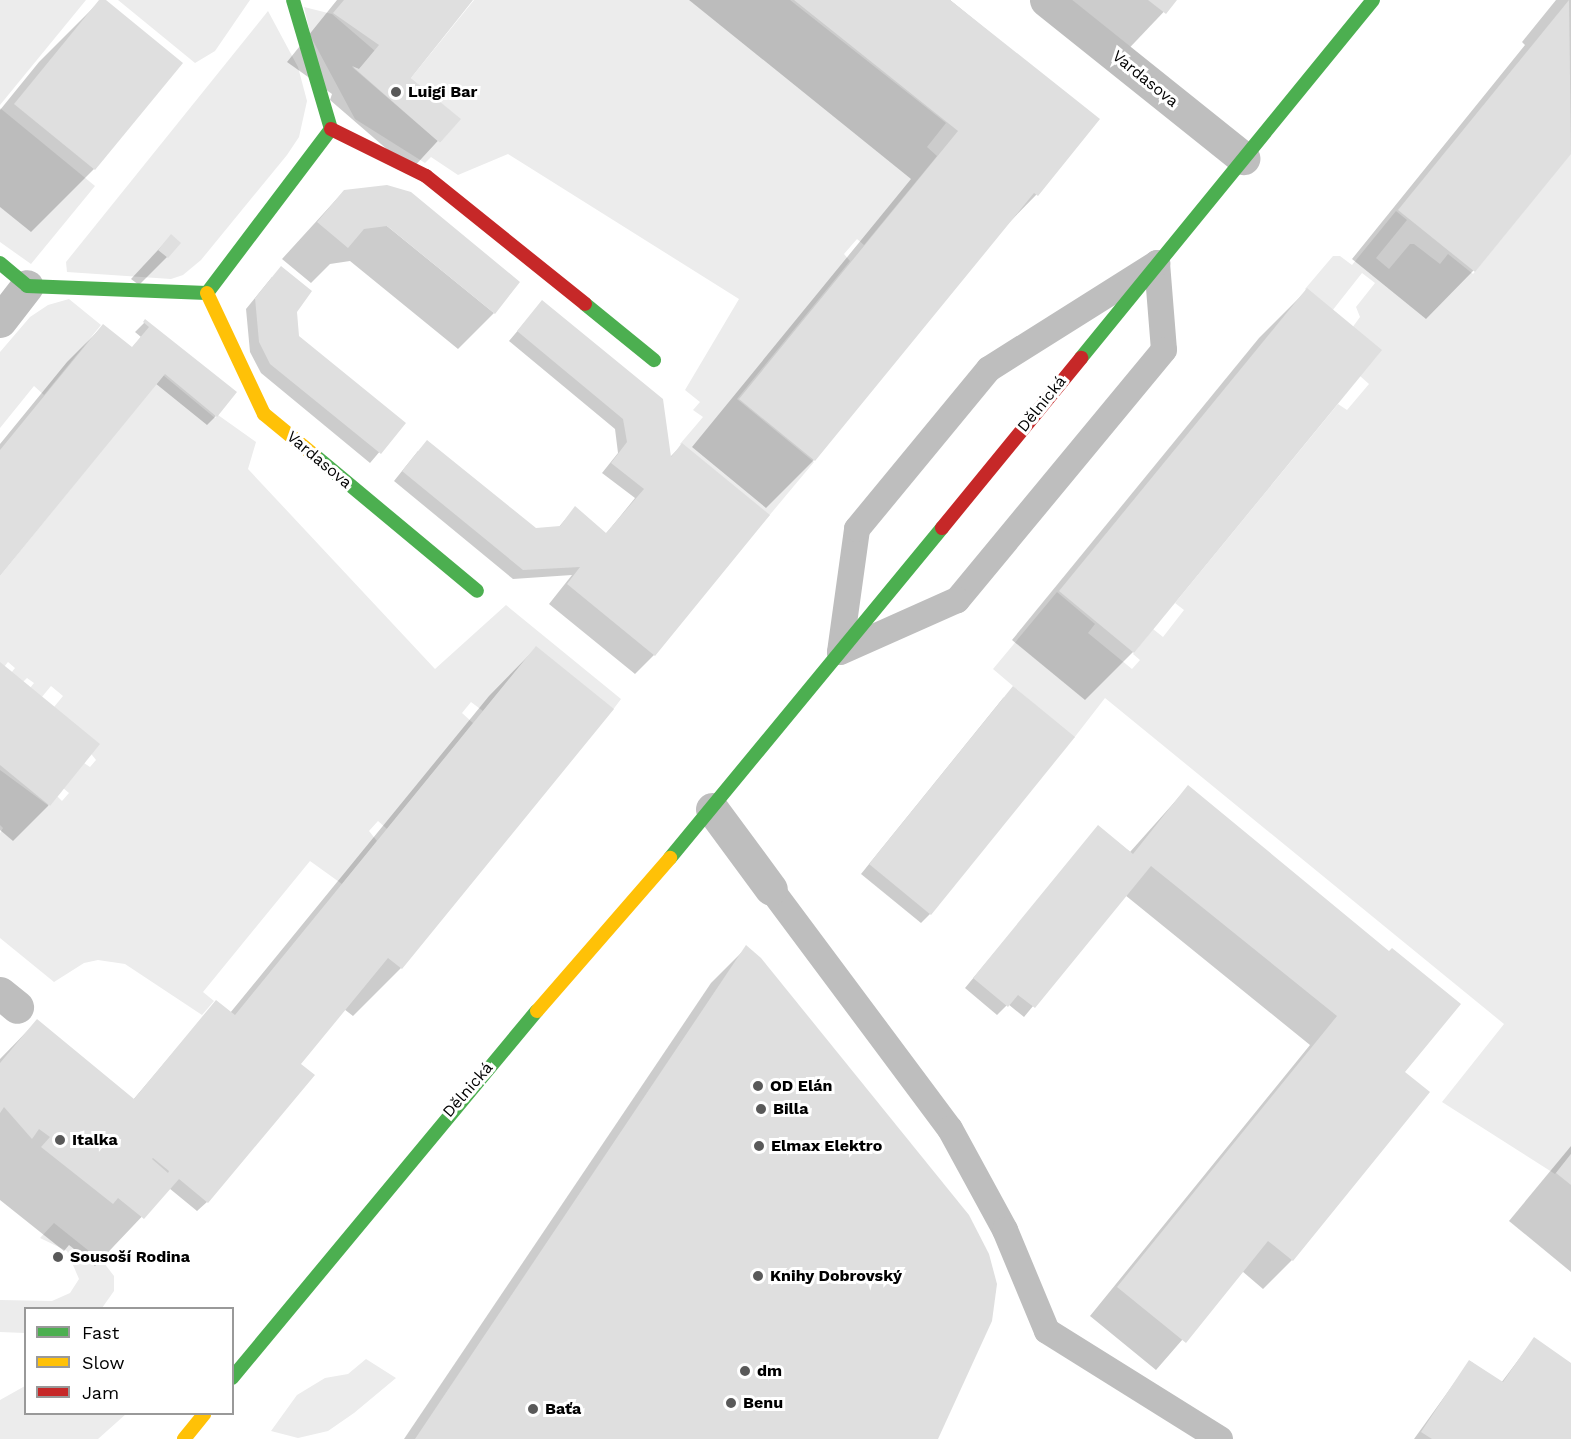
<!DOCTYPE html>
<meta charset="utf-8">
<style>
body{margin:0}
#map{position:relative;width:1571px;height:1439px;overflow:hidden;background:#fff;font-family:"Work Sans",sans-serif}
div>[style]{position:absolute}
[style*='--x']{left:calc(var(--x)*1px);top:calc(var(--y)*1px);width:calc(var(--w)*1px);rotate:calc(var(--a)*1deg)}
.green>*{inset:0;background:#ececec}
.shadow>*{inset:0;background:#0003}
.building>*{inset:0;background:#dfdfdf}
.lane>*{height:26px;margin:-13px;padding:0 13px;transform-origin:13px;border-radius:13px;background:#bebebe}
.street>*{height:33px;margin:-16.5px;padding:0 16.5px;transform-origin:16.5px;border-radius:16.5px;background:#bebebe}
.fast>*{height:14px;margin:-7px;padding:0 7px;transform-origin:7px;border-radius:7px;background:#4caf50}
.slow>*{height:14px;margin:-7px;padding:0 7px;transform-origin:7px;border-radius:7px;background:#ffc107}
.jam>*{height:14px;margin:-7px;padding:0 7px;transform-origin:7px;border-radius:7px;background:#c62828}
.dots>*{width:16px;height:16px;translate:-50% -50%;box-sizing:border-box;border:3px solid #fff;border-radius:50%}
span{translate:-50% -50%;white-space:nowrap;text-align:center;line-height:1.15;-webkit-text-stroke:6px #fff;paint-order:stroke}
.street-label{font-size:16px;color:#000}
.poi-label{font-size:16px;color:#000;font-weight:700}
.left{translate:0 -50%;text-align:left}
.legend{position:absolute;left:24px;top:1307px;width:210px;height:108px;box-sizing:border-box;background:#fff;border:2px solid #999;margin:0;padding:8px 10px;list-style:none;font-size:18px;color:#000}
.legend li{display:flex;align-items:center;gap:12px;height:30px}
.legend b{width:30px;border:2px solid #999}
</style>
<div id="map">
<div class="green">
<div style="clip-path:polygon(0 0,86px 0,0 105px)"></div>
<div style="clip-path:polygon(118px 0,250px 0,215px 51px,195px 63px)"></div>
<div style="clip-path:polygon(474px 0,790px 0,946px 123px,927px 147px,937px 156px,864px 245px,857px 239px,844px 254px,850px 261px,737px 399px,814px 462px,768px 517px,680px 444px,703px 417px,693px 410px,700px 402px,685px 390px,739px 299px,508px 154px,458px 175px,431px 157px,425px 163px,355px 119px,311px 37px,304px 7px,332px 14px,375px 51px,359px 69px,352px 67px,440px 143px,460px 119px,411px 78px)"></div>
<div style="clip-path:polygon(268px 11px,298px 67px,307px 101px,299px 137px,287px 155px,201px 260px,183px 275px,171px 279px,67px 272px,66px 262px)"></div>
<div style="clip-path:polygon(0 108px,95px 186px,31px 264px,0 242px)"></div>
<div style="clip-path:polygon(1571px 153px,1571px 1154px,1555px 1174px,1442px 1102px,1504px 1024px,1105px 698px,1074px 738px,993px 669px,1057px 592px,1095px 624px,1088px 633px,1132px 669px,1140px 660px,1133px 654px,1153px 629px,1163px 637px,1184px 610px,1175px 603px,1338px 404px,1347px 410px,1369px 384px,1360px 376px,1352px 328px,1360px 317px,1356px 307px,1375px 283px,1362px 273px,1332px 311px,1305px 289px,1333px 256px,1340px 256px,1352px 265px,1396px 211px,1407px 220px,1376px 258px,1389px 269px,1410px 244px,1414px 244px,1440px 264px,1448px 254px,1473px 274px)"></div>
<div style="clip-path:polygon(69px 299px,101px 325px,44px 395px,34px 386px,0 428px,0 352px,30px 317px,48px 305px)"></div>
<div style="clip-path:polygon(163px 375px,215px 418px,218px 415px,256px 442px,248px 469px,435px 669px,506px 605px,621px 699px,612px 711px,535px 648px,483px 711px,471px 702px,462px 713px,473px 723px,387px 829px,378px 821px,369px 831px,377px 841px,342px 884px,310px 861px,203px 992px,214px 1001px,202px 1015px,125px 964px,98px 960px,84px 963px,54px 982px,0 938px,0 833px,3px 828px,0 825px,0 770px,49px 806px,57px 796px,62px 801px,69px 793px,63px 788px,84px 763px,90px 767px,96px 760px,54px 707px,63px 696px,51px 686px,41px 698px,30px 688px,34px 683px,27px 678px,23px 682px,11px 673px,15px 668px,8px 662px,4px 667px,0 664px,0 576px)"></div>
<div style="clip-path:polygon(54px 1223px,104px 1263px,114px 1276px,114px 1291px,102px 1308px,26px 1308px,25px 1333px,0 1332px,0 1300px,52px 1301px,70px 1293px,79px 1279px,67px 1251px,40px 1238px)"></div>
<div style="clip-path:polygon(366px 1359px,396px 1378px,354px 1413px,328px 1431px,298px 1438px,271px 1431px,297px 1395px,325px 1378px,348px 1374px)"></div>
<div style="clip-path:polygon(25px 1386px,26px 1414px,126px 1414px,98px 1439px,0 1439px,0 1400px)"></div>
</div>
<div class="shadow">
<div style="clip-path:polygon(101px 0,94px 169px,31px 232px,0 207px,0 110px,39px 62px)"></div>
<div style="clip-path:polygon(337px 0,472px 0,409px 78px,458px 119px,411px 170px,330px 100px,332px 94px,287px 62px)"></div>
<div style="clip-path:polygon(689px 0,950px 0,1098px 120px,1036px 195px,1003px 229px,814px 460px,766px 508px,692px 447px,911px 179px)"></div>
<div style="clip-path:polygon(1042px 0,1175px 0,1117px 61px)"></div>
<div style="clip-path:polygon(1556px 0,1571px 0,1571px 152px,1473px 271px,1426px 319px,1352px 259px,1525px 45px,1522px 42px)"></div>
<div style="clip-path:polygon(344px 191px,494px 313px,458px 349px,350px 261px,330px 264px,311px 283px,282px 259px)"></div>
<div style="clip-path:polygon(171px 236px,167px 257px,139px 285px,131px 279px)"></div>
<div style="clip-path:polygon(272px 277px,295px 311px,298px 336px,404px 423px,370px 463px,261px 373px,250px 352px,246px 309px)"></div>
<div style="clip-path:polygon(1307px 290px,1133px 652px,1085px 700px,1012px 640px,1259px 338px)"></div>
<div style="clip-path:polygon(542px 302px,669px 458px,682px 445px,654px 655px,635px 674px,549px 604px,572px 575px,513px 579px,394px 481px,418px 451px,536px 529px,558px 528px,575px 508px,605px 535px,635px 498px,602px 473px,618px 453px,615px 429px,509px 341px)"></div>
<div style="clip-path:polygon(146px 321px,216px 416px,207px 425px,155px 383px,0 574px,0 444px,67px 362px,103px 326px,131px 349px,141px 337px,135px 332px)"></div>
<div style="clip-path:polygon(536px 648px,612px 709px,401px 968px,353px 1016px,344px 1009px,293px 1071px,207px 1202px,197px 1211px,169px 1188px,95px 1266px,69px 1245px,64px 1251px,0 1200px,0 1059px,37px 1021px,133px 1100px,216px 1002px,230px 1013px,489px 696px)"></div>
<div style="clip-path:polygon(0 664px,49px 805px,13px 841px,0 830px)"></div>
<div style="clip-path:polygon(1004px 697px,930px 914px,921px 923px,861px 874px)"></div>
<div style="clip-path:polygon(1188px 787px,1403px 1072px,1428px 1092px,1292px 1260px,1263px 1289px,1242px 1271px,1156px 1370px,1090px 1316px,1310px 1045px,1125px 895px,1024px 1017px,1008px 1004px,997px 1015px,965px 988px,1099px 827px,1130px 852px)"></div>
<div style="clip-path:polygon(747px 947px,936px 1439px,404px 1439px,711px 983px)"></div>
<div style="clip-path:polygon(1571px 1146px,1571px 1272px,1509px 1221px)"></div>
<div style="clip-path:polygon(1534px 1339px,1571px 1364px,1571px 1439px,1414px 1439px,1470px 1361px,1501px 1383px)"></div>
</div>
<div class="building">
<div style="clip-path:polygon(99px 0,106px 0,183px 63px,95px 170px,14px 104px)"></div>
<div style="clip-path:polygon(344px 0,473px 0,411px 78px,461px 119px,440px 143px,352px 66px,359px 69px,379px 45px,333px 13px)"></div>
<div style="clip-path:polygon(794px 0,950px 0,1100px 119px,1038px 196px,1034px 193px,815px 461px,739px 399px,958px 131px)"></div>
<div style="clip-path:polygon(1148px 0,1177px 0,1166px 14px)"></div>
<div style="clip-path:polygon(1569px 0,1571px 154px,1475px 272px,1398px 210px)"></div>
<div style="clip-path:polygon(387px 185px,411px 192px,520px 282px,495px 314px,387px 226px,364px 229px,348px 248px,317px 222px,344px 190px)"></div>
<div style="clip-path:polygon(171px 234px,181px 243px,168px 258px,158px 250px)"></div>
<div style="clip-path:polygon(281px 266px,312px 291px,297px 312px,299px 336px,406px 423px,381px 454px,270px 364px,259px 342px,255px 298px)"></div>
<div style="clip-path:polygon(1307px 288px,1382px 350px,1134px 653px,1059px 591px)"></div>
<div style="clip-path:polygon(542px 300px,663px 399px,671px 457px,682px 443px,770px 515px,655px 656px,567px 584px,580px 567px,523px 570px,402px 471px,427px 440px,536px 528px,560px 526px,575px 506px,606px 533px,644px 489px,611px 463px,627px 442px,623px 419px,517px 331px)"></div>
<div style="clip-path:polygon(145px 319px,237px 392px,217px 417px,165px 374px,0 576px,0 450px,103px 324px,132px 347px,149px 327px,143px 322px)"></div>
<div style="clip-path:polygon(evenodd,536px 646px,614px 709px,402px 969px,388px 958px,301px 1064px,315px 1075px,208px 1203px,179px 1179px,144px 1219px,118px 1198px,113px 1204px,41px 1147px,50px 1137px,39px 1129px,32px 1139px,4px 1107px,0 1113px,0 1063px,37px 1019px,134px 1099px,216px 1000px,235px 1015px,536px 646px,153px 1158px,169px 1171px,168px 1173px,152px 1159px,153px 1158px)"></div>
<div style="clip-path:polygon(0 662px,100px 744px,50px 806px,0 765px)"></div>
<div style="clip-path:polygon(1013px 686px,1075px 737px,931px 915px,869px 864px)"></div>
<div style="clip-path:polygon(1188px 785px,1389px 951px,1392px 948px,1461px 1004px,1405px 1072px,1430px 1092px,1293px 1261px,1268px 1241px,1186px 1343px,1117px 1287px,1337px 1016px,1151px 866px,1035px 1008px,1018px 995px,1008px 1007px,973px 978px,1098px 825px,1133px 854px)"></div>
<div style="clip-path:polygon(746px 945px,761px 958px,969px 1215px,989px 1254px,997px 1284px,992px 1321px,938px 1439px,415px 1439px)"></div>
<div style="clip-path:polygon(1571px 1154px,1571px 1185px,1556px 1173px)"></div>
<div style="clip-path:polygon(1534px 1337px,1571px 1363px,1571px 1439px,1432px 1439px,1421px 1432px,1469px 1360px,1503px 1382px)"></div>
</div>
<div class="lane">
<div style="--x:1157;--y:263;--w:87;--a:85.4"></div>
<div style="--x:1164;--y:350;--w:325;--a:129.6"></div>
<div style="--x:957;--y:600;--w:128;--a:156"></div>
<div style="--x:840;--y:652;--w:124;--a:-82.1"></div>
<div style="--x:857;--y:529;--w:207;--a:-50.5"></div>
<div style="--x:989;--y:369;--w:199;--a:-32.2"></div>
<div style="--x:771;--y:889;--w:299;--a:53.3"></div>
<div style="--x:950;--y:1129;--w:115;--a:61.4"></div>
<div style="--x:1005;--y:1230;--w:109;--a:67.4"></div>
<div style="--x:1047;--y:1331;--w:204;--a:32"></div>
</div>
<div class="street">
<div style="--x:1046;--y:0;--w:253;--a:38.7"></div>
<div style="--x:0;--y:321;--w:44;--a:-52.4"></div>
<div style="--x:712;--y:809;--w:99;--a:53.6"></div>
<div style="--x:0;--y:993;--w:22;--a:39"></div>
</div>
<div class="fast">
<div style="--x:0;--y:263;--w:35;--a:40"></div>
<div style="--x:27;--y:286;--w:180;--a:2.2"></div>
<div style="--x:207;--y:293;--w:206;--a:-52.9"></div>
<div style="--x:331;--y:129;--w:134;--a:-106.4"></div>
<div style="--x:585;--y:304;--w:89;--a:39.1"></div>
<div style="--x:1081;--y:358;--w:462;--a:-50.8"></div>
<div style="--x:314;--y:455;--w:212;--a:39.8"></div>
<div style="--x:670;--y:858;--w:428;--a:-50.5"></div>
<div style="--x:232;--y:1378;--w:477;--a:-50.3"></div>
</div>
<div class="slow">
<div style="--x:207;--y:293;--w:134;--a:64.8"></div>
<div style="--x:264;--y:414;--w:65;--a:39.4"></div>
<div style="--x:537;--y:1011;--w:203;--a:-49"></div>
<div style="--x:184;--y:1439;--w:32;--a:-51"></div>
</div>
<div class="jam">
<div style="--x:331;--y:129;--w:106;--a:26.3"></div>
<div style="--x:426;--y:176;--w:204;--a:38.8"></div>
<div style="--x:942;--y:528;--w:220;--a:-50.7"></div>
</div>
<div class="dots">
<div style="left:396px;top:92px;background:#595959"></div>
<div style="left:758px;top:1086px;background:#595959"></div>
<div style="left:761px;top:1109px;background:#595959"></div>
<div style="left:60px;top:1140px;background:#595959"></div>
<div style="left:759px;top:1146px;background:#595959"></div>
<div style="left:58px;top:1257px;background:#595959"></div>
<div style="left:758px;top:1276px;background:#595959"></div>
<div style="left:745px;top:1371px;background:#595959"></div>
<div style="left:731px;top:1403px;background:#595959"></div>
<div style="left:533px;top:1409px;background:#595959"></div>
</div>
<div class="street-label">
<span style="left:1145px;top:79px;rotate:39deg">Vardasova</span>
<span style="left:1042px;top:404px;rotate:-51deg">Dělnická</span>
<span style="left:319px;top:460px;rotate:40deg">Vardasova</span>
<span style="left:468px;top:1090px;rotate:-49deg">Dělnická</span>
</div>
<div class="poi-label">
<span class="left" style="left:408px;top:92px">Luigi Bar</span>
<span class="left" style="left:770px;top:1086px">OD Elán</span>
<span class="left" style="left:773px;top:1109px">Billa</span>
<span class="left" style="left:72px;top:1140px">Italka</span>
<span class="left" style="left:771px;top:1146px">Elmax Elektro</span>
<span class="left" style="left:70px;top:1257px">Sousoší Rodina</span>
<span class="left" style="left:770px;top:1276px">Knihy Dobrovský</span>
<span class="left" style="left:757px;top:1371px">dm</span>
<span class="left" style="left:743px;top:1403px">Benu</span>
<span class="left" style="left:545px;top:1409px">Baťa</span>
</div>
<ul class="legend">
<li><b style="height:8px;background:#4caf50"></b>Fast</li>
<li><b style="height:8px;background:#ffc107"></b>Slow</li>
<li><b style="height:8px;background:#c62828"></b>Jam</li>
</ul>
</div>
